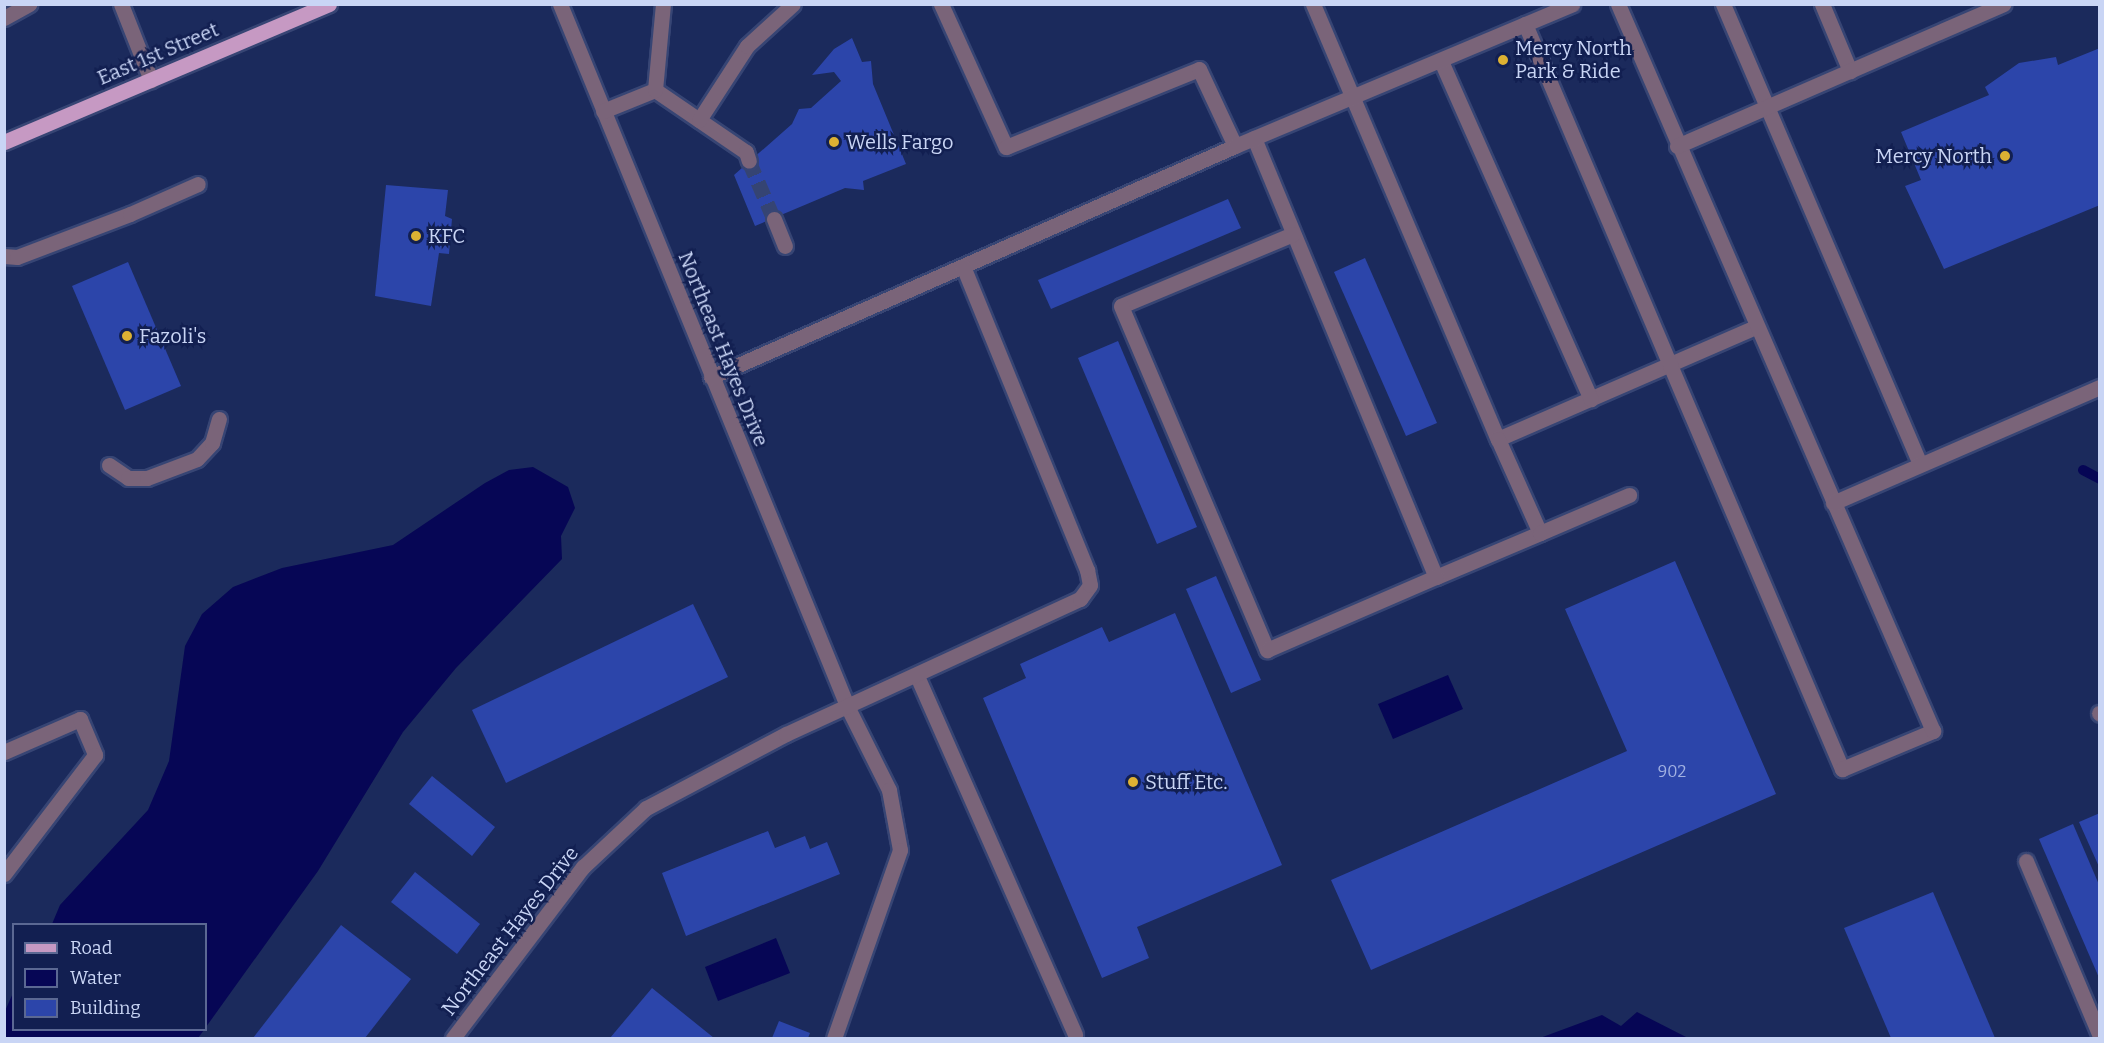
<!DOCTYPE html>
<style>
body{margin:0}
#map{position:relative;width:2104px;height:1043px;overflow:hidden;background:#1b2a5c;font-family:Bitter,serif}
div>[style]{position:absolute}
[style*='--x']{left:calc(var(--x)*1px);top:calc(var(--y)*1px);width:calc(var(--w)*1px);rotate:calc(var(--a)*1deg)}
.water>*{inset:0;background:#060655}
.stream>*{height:10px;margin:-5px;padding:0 5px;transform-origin:5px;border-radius:5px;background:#060655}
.building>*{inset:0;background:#2c45aa}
.minor-tunnel>*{height:15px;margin-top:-7.5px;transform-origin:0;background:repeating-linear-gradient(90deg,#354473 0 15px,transparent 0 23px)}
.roads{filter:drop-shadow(2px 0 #374574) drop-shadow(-2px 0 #374574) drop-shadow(0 2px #374574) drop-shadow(0 -2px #374574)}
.minor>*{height:15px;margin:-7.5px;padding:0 7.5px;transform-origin:7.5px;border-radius:7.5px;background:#7a6479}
.major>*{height:15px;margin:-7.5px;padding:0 7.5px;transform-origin:7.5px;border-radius:7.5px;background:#c699c3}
.dots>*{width:16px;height:16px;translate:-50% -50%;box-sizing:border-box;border:3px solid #121f51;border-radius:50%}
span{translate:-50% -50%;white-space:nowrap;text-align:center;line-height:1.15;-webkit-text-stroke:5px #121f51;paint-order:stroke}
.number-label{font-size:16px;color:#a2b1e2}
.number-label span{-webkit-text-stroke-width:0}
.poi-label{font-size:20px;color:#c9d5f5}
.left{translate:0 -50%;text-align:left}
.right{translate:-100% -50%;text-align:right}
.street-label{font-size:20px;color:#c9d5f5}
.frame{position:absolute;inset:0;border:6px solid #c9d5f5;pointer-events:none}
.legend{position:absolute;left:12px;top:923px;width:195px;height:108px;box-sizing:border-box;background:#121f51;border:2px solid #5b6893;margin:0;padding:8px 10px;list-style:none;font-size:18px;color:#c9d5f5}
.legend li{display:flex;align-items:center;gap:12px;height:30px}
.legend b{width:30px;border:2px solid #5b6893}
</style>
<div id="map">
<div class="water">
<div style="clip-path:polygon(533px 467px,568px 487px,575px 508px,561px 536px,562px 559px,456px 668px,403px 732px,318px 871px,206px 1027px,206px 924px,52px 924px,60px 905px,148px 810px,169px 761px,185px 646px,202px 614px,233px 587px,282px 568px,393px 545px,485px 483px,509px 470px)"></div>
<div style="clip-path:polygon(1448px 675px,1463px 709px,1393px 739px,1378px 704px)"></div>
<div style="clip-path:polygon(776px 938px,790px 973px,718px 1001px,705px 967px)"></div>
<div style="clip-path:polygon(13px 993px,14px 1030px,204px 1030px,198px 1038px,5px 1038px,5px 1011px)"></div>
<div style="clip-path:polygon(1637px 1012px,1688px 1038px,1540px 1038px,1602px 1015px,1621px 1026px)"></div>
</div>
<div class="stream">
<div style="--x:2083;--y:470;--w:19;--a:28"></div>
</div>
<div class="building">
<div style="clip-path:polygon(852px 38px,862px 62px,871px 61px,873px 84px,906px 164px,863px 181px,864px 190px,845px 188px,755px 226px,734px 175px,792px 124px,799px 109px,811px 108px,841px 81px,834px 72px,812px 75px,834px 49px)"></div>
<div style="clip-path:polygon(2100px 48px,2100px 205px,1944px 269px,1905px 186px,1921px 180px,1901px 132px,1989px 95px,1985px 87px,2019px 63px,2056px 57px,2058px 65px)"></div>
<div style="clip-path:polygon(386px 185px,448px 190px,445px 216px,452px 219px,449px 254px,439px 253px,431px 306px,375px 296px)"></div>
<div style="clip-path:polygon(1228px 199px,1241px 228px,1051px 309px,1038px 280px)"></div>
<div style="clip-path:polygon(1365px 258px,1437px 423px,1406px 436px,1334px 272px)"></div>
<div style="clip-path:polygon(128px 262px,181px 386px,125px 410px,72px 286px)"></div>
<div style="clip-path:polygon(1118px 341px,1197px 527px,1157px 544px,1078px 358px)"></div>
<div style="clip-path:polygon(1675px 561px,1776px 794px,1371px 970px,1331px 880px,1627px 751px,1565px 609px)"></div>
<div style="clip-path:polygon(1216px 576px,1261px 680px,1231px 693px,1186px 589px)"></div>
<div style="clip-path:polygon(693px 604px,728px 677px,506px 783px,472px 710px)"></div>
<div style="clip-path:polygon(1175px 613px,1282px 865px,1137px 927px,1149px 958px,1102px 978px,983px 698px,1026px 678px,1020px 664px,1102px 627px,1109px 642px)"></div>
<div style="clip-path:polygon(432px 776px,495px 827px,472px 856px,409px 804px)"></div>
<div style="clip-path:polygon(2100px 813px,2100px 869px,2079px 822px)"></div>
<div style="clip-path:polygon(2073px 824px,2100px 887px,2100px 980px,2039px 839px)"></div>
<div style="clip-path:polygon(768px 831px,775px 848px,805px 836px,810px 849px,827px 842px,840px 874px,686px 936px,662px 873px)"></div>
<div style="clip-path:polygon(415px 872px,480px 924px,457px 954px,391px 902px)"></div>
<div style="clip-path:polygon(1933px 892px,1995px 1038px,1891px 1038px,1844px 928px)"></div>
<div style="clip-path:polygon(341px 925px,411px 979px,365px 1038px,253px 1038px)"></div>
<div style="clip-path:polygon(652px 988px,714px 1038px,610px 1038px)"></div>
<div style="clip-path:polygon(779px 1021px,810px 1033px,808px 1038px,772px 1038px)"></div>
</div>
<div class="minor-tunnel">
<div style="--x:749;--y:161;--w:63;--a:66.7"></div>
</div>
<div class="roads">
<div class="minor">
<div style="--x:121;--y:4;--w:82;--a:68.5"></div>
<div style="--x:560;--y:4;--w:761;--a:67.75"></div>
<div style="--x:848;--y:708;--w:92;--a:63.4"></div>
<div style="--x:889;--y:790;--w:61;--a:79.6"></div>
<div style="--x:900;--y:850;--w:199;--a:109.3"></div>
<div style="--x:941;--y:4;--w:157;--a:65.6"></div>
<div style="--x:1006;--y:147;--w:208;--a:-22"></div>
<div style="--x:1199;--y:69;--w:85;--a:64.9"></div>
<div style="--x:1313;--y:4;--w:473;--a:67"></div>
<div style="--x:1498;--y:439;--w:281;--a:-23.5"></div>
<div style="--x:1723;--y:4;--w:500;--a:66.82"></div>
<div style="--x:1822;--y:4;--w:73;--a:67.3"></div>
<div style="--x:4;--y:18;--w:29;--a:-29"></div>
<div style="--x:1525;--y:24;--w:810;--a:66.95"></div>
<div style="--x:1842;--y:769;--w:99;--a:-22.7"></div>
<div style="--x:1933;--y:731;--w:792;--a:-113.43"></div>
<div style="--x:1441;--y:61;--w:370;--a:66.1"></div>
<div style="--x:655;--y:90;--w:110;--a:34.3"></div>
<div style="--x:746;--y:152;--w:9;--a:72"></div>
<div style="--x:603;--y:111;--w:56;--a:-22"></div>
<div style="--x:655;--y:90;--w:86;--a:-84.7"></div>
<div style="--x:699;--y:120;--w:88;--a:-57"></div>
<div style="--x:747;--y:46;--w:62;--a:-42.4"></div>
<div style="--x:1254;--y:138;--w:475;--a:67.5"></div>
<div style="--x:1436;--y:577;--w:113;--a:-22.9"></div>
<div style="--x:1540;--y:533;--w:103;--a:-114.1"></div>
<div style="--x:1677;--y:146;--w:356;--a:-23.5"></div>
<div style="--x:774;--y:219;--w:29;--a:68"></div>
<div style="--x:1293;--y:234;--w:186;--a:157.3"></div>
<div style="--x:1121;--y:306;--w:374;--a:67"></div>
<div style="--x:1267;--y:650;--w:184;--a:-23.4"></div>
<div style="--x:4;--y:256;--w:13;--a:4"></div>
<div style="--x:17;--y:257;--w:121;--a:-20.8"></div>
<div style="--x:130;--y:214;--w:74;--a:-23.8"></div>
<div style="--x:711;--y:377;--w:573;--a:-23.79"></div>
<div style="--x:1235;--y:146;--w:366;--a:-22.8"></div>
<div style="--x:109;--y:465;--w:23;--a:34"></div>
<div style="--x:128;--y:478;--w:19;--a:0"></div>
<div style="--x:147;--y:478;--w:53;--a:-20.8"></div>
<div style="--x:197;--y:459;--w:22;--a:-47"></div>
<div style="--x:212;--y:443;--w:25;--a:-74"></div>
<div style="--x:1833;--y:503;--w:291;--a:-23.5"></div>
<div style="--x:1540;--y:533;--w:97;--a:-23.1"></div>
<div style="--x:917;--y:676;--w:392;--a:66.2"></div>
<div style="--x:2099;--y:713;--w:1;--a:45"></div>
<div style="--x:4;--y:752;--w:83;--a:-23.5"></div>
<div style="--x:80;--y:719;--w:39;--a:67"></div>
<div style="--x:95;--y:755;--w:150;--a:127.4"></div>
<div style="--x:2026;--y:861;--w:190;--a:67.1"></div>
<div style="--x:453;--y:1038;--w:215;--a:-52.8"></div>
<div style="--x:583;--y:867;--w:86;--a:-43.1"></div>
<div style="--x:646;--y:808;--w:158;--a:-27.9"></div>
<div style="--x:786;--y:734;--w:324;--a:-24.7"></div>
<div style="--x:1080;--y:599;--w:17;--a:-54"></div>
<div style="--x:1090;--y:585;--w:15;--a:-101"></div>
<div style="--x:1087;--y:570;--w:328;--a:-112.2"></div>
</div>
<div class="major">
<div style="--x:4;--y:142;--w:353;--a:-23"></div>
</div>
</div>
<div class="dots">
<div style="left:1503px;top:60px;background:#ddb133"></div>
<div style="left:834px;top:142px;background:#ddb133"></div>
<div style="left:2005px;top:156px;background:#ddb133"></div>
<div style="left:416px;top:236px;background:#ddb133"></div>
<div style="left:127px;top:336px;background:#ddb133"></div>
<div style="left:1133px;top:782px;background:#ddb133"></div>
</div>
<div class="number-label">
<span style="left:1672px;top:772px">902</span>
</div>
<div class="poi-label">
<span class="left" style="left:1515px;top:60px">Mercy North<br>Park &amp; Ride</span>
<span class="left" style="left:846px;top:142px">Wells Fargo</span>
<span class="right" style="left:1992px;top:156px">Mercy North</span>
<span class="left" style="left:428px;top:236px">KFC</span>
<span class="left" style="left:139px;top:336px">Fazoli's</span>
<span class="left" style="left:1145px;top:782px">Stuff Etc.</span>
</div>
<div class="street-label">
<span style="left:158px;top:54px;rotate:-23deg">East 1st Street</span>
<span style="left:723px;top:349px;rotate:68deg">Northeast Hayes Drive</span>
<span style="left:510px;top:931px;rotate:-52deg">Northeast Hayes Drive</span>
</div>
<div class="frame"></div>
<ul class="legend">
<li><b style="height:8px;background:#c699c3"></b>Road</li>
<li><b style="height:16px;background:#060655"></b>Water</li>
<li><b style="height:16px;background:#2c45aa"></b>Building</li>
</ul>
</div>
